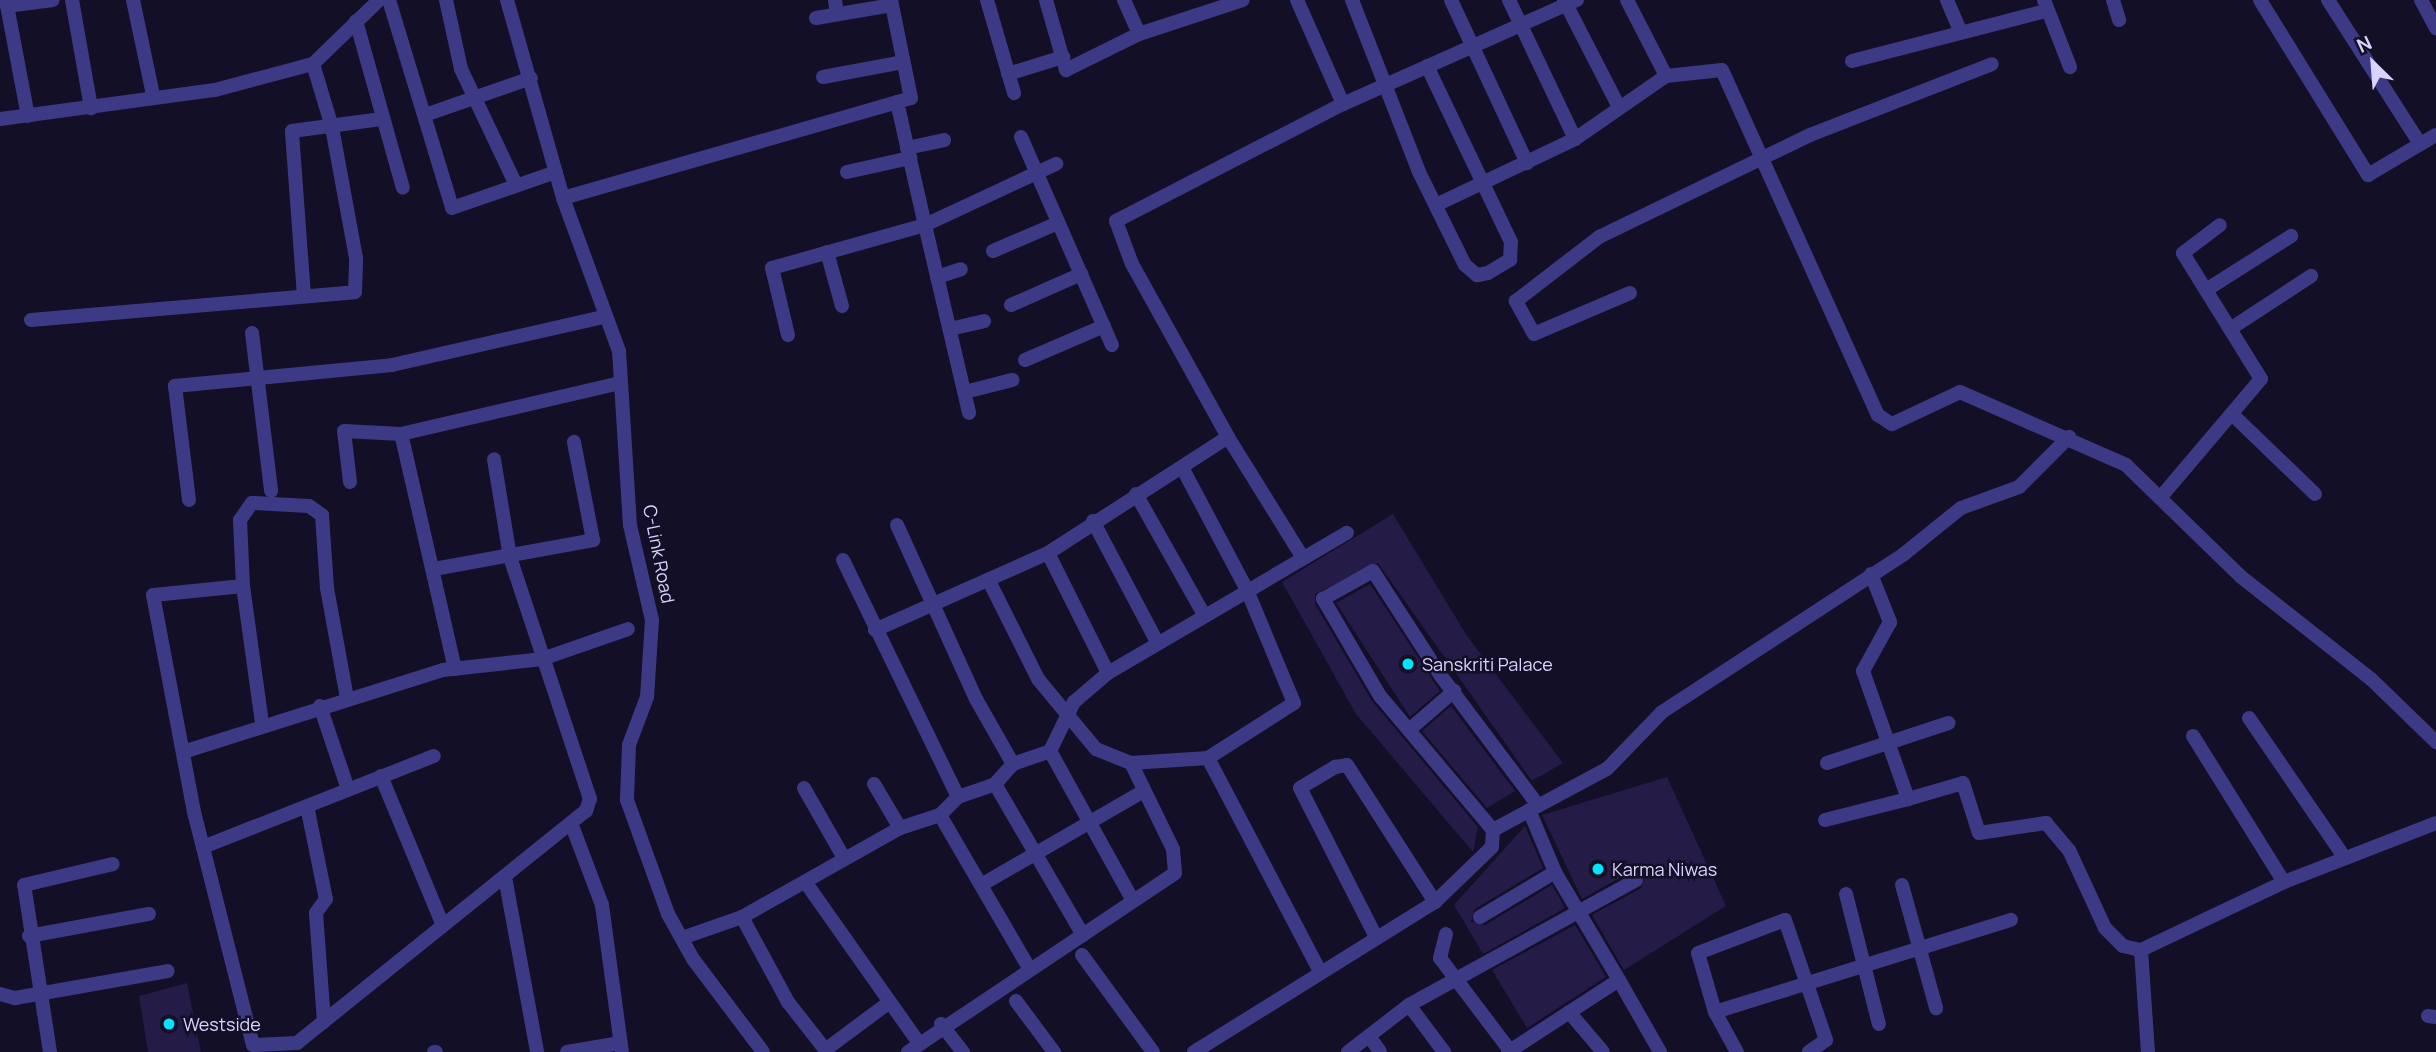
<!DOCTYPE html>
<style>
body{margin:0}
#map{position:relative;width:2436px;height:1052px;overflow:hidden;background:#130f26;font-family:Manrope,sans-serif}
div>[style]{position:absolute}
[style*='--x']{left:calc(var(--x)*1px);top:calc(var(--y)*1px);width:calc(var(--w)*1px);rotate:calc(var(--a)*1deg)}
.building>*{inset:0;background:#241b47}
.minor>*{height:14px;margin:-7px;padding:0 7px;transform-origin:7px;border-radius:7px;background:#3d3a85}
.dots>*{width:19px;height:19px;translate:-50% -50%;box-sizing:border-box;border:4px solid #130f26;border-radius:50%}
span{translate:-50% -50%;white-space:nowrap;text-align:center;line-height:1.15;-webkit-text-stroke:5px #130f26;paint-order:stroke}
.street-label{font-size:18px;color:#d9d4ff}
.poi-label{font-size:18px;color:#d9d4ff}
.left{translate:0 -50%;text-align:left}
.north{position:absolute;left:2338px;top:28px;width:70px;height:70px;-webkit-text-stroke:5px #130f26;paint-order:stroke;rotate:335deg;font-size:19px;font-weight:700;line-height:28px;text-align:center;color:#d9d4ff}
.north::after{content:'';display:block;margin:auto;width:24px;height:32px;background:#d9d4ff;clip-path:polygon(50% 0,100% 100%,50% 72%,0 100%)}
</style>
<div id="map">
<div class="building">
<div style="clip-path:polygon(1393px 514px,1467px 636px,1563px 763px,1532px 781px,1378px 563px,1315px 594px,1315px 604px,1372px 701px,1478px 827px,1473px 852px,1356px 714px,1282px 582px)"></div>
<div style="clip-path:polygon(1370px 584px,1440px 691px,1410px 717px,1336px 603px)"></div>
<div style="clip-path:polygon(1451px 706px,1515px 791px,1487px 808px,1422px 731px)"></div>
<div style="clip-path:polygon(1667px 777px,1726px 906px,1624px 970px,1592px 915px,1641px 888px,1645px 876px,1632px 871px,1582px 899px,1542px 815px)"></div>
<div style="clip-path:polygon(1525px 826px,1543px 868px,1475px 909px,1471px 921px,1485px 925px,1552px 885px,1565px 908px,1483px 954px,1454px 905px)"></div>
<div style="clip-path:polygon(1575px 925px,1606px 977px,1527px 1028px,1492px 970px)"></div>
<div style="clip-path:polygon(187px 983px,201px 1052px,148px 1052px,139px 996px)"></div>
</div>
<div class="minor">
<div style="--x:6;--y:0;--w:118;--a:79.3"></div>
<div style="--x:72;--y:0;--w:110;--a:80"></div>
<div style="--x:133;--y:0;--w:97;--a:78.1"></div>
<div style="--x:389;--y:0;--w:217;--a:73.1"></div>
<div style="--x:452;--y:208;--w:110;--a:-19.1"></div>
<div style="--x:446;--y:0;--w:71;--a:77.7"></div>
<div style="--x:461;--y:69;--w:128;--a:64.6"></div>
<div style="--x:507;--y:0;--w:206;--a:74.2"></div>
<div style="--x:563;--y:198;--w:163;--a:69.9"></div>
<div style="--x:619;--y:351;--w:174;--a:86.4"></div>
<div style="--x:630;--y:525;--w:98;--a:77"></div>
<div style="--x:652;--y:620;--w:77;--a:93.7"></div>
<div style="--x:647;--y:697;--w:51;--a:110.6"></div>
<div style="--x:629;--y:745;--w:55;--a:92.1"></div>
<div style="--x:627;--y:800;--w:121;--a:70.2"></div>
<div style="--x:668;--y:914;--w:51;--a:60.9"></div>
<div style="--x:693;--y:959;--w:116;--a:53"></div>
<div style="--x:835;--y:0;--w:14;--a:82"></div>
<div style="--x:891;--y:0;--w:100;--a:78.5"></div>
<div style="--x:911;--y:98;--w:15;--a:164"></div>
<div style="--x:897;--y:102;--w:126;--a:77.2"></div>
<div style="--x:925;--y:225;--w:145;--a:-25"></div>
<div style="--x:987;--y:0;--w:97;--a:73.8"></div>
<div style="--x:1046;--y:0;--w:73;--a:74.1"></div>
<div style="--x:1066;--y:70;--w:81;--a:-26.3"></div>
<div style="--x:1139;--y:34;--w:109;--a:-18.1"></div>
<div style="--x:1124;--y:0;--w:37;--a:66"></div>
<div style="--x:1297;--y:0;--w:114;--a:66.1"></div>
<div style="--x:1352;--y:0;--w:185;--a:68.7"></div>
<div style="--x:1419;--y:172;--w:104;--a:63.7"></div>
<div style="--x:1465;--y:265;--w:16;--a:40"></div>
<div style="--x:1477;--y:275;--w:11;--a:-10"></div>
<div style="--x:1488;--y:273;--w:26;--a:-31"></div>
<div style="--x:1510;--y:260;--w:18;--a:-87"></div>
<div style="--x:1511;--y:242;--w:195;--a:-115.5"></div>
<div style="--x:1451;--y:0;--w:180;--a:65"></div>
<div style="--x:1509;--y:0;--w:154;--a:64.6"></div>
<div style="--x:1564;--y:0;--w:118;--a:62.8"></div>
<div style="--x:1627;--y:0;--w:85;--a:62.8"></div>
<div style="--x:1947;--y:0;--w:34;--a:67"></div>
<div style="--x:2044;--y:0;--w:72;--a:68.8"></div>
<div style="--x:2113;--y:0;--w:21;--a:73"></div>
<div style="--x:2260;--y:0;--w:206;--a:58.3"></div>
<div style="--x:2368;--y:175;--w:79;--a:-30.5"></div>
<div style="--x:2328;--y:0;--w:171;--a:57.4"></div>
<div style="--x:2421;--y:0;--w:32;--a:62"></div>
<div style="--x:7;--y:6;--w:46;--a:-7.4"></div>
<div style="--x:816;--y:18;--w:77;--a:-9.7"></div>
<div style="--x:356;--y:21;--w:173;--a:74.3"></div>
<div style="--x:1852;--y:61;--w:199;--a:-14.5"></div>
<div style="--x:1008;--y:74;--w:58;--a:-17.2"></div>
<div style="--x:823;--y:77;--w:81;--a:-10.6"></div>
<div style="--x:425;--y:115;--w:112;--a:-19.2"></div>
<div style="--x:0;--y:119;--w:217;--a:-7.7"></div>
<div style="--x:215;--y:90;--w:101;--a:-14.9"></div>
<div style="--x:313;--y:64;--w:92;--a:-44.1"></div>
<div style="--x:1021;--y:137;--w:227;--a:66.4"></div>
<div style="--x:907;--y:148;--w:38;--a:-12"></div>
<div style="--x:847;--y:172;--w:65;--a:-12.5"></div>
<div style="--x:563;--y:198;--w:348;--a:-16"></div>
<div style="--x:1438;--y:204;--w:152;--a:-25.4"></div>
<div style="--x:1575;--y:139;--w:111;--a:-34.7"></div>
<div style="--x:1666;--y:76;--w:56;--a:-6.1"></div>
<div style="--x:1722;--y:70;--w:379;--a:65.7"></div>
<div style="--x:1878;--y:415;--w:17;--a:33"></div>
<div style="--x:1892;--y:424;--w:75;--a:-25.2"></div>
<div style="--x:1960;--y:392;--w:181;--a:23.7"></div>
<div style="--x:2126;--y:465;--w:159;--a:44.2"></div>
<div style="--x:2240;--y:576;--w:167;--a:38.2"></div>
<div style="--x:2371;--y:679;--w:91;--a:44.1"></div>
<div style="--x:993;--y:251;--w:71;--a:-23.3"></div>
<div style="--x:827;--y:252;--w:56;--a:74.5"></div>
<div style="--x:937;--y:277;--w:25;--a:-18"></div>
<div style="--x:2206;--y:290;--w:101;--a:-32.4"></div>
<div style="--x:1630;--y:293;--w:104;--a:156.9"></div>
<div style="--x:1534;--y:334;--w:38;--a:-119"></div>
<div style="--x:1516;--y:301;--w:105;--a:-37.6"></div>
<div style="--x:1599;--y:237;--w:234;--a:-25.8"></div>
<div style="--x:1810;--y:135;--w:195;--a:-21.3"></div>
<div style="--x:304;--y:296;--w:165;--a:-94.2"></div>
<div style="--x:292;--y:131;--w:90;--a:-7.7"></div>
<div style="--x:1011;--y:305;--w:77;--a:-23.9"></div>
<div style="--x:31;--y:320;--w:325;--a:-4.9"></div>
<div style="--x:355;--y:292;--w:34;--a:-88"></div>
<div style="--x:356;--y:258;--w:133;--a:-100.4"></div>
<div style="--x:332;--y:127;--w:66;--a:-106.8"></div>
<div style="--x:950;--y:329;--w:35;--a:-13"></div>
<div style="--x:2230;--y:329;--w:97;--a:-33.2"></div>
<div style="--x:252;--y:333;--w:159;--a:83.1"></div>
<div style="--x:788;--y:335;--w:69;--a:-103.4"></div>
<div style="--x:772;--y:268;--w:159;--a:-15.7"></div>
<div style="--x:925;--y:225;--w:193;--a:76.8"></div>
<div style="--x:1025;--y:360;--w:86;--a:-23.3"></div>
<div style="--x:965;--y:392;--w:49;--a:-14.3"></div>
<div style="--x:2235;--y:417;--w:111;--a:43.9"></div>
<div style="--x:350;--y:482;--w:51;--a:-96.7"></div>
<div style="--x:344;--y:431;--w:57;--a:3"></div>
<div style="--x:1136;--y:494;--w:137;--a:60.6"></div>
<div style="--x:2160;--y:498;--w:156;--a:-49.7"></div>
<div style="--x:2261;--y:379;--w:148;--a:-121.8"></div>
<div style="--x:2183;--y:253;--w:46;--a:-37.1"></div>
<div style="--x:189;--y:500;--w:115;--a:-97"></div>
<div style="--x:175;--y:386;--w:218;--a:-5.5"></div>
<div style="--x:392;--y:365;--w:217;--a:-12.8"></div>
<div style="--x:1093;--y:521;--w:137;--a:62.1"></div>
<div style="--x:897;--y:525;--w:191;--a:65.6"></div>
<div style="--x:976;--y:699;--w:75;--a:60.4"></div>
<div style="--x:1048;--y:553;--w:134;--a:63.4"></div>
<div style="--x:1303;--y:558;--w:142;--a:-121.8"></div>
<div style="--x:1228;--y:437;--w:198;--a:-119"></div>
<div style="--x:1132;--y:264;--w:46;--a:-110.4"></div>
<div style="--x:1116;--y:221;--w:255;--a:-27.3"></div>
<div style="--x:1343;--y:104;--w:256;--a:-24"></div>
<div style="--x:843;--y:560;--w:263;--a:64.1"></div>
<div style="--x:434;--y:569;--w:162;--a:-10.3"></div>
<div style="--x:593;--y:540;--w:100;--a:-101"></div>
<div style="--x:1871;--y:574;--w:52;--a:68.4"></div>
<div style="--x:1890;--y:622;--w:56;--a:118.9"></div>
<div style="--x:1863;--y:671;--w:136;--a:70.6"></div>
<div style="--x:1908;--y:799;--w:57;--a:-16.2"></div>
<div style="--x:1963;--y:783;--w:52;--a:72.3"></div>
<div style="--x:1979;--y:833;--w:68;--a:-8.5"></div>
<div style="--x:2046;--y:823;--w:35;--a:50"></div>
<div style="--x:2069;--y:850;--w:86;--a:65.2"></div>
<div style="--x:2105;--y:928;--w:25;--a:45"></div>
<div style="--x:2123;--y:946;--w:18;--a:13"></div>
<div style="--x:2141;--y:950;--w:102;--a:86.1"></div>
<div style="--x:990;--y:583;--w:107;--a:63.4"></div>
<div style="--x:1038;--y:679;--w:91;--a:50.4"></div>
<div style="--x:1096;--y:749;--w:38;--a:22"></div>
<div style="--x:1131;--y:763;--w:77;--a:-3.7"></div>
<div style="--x:1208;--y:758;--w:102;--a:-32.6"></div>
<div style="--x:1294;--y:703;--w:122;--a:-112.6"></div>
<div style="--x:1247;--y:590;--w:137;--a:-117.9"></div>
<div style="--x:243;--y:586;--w:66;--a:-92.6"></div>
<div style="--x:240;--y:520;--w:21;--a:-55"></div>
<div style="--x:252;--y:503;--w:57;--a:3"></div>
<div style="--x:309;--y:506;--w:16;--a:35"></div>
<div style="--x:322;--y:515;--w:73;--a:86.1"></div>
<div style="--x:327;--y:588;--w:112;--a:79.7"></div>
<div style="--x:875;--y:630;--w:189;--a:-24"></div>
<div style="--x:1048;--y:553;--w:214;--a:-32.8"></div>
<div style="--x:455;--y:669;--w:241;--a:-102.9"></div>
<div style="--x:401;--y:434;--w:225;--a:-13.1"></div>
<div style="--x:320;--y:706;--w:88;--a:71.4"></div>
<div style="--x:2249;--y:718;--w:170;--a:55.6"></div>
<div style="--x:262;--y:723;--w:138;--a:-97.9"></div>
<div style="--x:243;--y:586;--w:90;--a:174.3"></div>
<div style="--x:153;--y:595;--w:221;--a:79.3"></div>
<div style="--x:194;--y:812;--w:240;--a:75.8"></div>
<div style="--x:253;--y:1045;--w:44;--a:-2.6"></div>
<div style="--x:297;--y:1043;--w:371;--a:-38.8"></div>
<div style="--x:586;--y:811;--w:13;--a:-72"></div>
<div style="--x:590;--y:799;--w:255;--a:-108.3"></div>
<div style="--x:510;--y:557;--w:99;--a:-99.3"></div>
<div style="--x:1409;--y:730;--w:60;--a:-40.9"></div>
<div style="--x:2193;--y:736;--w:172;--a:58.1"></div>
<div style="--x:1050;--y:751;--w:169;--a:61"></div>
<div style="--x:183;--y:752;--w:273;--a:-17.5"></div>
<div style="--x:443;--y:670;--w:100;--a:-6.3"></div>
<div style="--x:542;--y:659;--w:91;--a:-19.2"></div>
<div style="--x:1208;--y:758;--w:241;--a:62.3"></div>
<div style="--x:1827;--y:763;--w:128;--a:-18.2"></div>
<div style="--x:381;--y:776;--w:162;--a:67.5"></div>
<div style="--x:874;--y:784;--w:51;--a:59.4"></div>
<div style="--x:995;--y:784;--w:175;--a:59.8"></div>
<div style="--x:804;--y:788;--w:81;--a:60.3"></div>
<div style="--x:307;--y:806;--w:95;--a:78.5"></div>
<div style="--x:326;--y:899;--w:17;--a:126"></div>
<div style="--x:316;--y:913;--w:109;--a:85.8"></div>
<div style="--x:940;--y:815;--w:175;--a:59.8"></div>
<div style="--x:1825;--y:820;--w:86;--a:-14.2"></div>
<div style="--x:571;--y:823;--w:88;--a:69.3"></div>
<div style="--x:602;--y:905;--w:148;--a:82.3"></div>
<div style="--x:1493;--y:830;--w:175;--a:-130.1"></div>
<div style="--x:1380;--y:696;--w:113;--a:-120.4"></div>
<div style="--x:1323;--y:599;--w:57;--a:-29.2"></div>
<div style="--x:1373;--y:571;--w:125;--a:57.1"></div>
<div style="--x:1441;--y:676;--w:161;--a:53.1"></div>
<div style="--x:203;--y:847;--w:248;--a:-21.5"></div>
<div style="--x:505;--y:877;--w:178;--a:79.6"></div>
<div style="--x:806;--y:883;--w:194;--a:54.8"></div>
<div style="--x:981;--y:885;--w:188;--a:-30"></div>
<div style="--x:1902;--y:885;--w:128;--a:74.5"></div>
<div style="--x:1846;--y:894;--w:134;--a:75.8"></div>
<div style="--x:742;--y:917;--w:97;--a:61.6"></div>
<div style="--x:788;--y:1002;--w:63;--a:52"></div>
<div style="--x:1480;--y:917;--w:87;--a:-31"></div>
<div style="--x:1446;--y:934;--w:25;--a:104"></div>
<div style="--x:1440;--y:958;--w:118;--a:52.9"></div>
<div style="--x:29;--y:936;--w:122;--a:-10.4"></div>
<div style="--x:1376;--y:937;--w:167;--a:-117"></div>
<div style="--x:1300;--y:788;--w:41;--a:-31"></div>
<div style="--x:1335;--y:767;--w:12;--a:-9"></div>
<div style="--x:1347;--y:765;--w:163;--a:57.3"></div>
<div style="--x:682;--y:938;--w:64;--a:-19.3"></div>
<div style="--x:742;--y:917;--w:181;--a:-29.4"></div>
<div style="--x:900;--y:828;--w:42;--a:-18"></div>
<div style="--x:940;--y:815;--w:25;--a:-45"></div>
<div style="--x:958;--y:797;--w:39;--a:-19"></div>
<div style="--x:995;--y:784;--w:27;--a:-48"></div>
<div style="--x:1013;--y:764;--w:39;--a:-19"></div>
<div style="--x:1050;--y:751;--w:55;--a:-63.9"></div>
<div style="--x:1074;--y:702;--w:45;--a:-40.5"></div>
<div style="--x:1108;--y:673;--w:277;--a:-30.4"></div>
<div style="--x:2141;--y:950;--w:158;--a:-25.4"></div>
<div style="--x:2284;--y:882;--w:163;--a:-21.2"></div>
<div style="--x:1082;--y:955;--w:120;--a:53.8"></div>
<div style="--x:1619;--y:980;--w:83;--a:60.3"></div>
<div style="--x:0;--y:994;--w:16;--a:15"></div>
<div style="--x:15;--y:998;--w:155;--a:-10"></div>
<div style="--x:1016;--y:1001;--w:64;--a:53.3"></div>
<div style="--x:1409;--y:1005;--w:59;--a:53.3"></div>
<div style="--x:1569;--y:1012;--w:52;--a:49.6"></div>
<div style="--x:1715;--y:1012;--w:310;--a:-17.3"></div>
<div style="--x:2428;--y:1016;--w:8;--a:7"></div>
<div style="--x:941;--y:1024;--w:36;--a:52"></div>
<div style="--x:1369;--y:1036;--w:19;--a:55"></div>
<div style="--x:825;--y:1050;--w:77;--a:-36.6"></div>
<div style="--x:50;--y:1052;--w:169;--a:-98.8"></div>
<div style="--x:24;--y:885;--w:91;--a:-13.3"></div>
<div style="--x:434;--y:1052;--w:2;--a:0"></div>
<div style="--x:567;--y:1052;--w:54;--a:-9.6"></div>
<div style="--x:908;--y:1052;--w:321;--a:-33.8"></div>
<div style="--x:1175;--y:873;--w:24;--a:-95"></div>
<div style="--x:1173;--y:849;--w:96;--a:-116"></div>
<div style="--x:1194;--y:1052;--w:284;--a:-31.9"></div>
<div style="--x:1435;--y:902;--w:79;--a:-44"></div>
<div style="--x:1492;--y:847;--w:17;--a:-87"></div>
<div style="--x:1493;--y:830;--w:129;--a:-28.2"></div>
<div style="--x:1607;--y:769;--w:79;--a:-46"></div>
<div style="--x:1662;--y:712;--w:289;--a:-33.1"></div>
<div style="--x:1904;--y:554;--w:73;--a:-38.9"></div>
<div style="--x:1961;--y:508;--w:62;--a:-19.9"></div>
<div style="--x:2019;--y:487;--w:71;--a:-45"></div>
<div style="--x:1348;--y:1052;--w:77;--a:-37.6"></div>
<div style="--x:1409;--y:1005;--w:259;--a:-28.8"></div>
<div style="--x:1508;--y:1052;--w:132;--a:-33"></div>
<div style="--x:1619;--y:980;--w:126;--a:-120.7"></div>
<div style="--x:1555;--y:872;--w:67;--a:-112.8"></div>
<div style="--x:1737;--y:1052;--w:46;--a:-118.8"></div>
<div style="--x:1715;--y:1012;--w:61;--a:-106.1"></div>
<div style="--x:1698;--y:953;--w:93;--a:-20.8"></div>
<div style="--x:1785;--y:920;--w:127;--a:71.1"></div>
<div style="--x:1826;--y:1040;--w:21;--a:145"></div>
</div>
<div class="dots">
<div style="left:1408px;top:664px;background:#00e5ff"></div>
<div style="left:1598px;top:869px;background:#00e5ff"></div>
<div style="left:169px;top:1024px;background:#00e5ff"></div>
</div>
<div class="street-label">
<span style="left:659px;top:554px;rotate:79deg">C-Link Road</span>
</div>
<div class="poi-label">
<span class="left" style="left:1422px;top:664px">Sanskriti Palace</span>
<span class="left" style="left:1612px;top:869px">Karma Niwas</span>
<span class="left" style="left:183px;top:1024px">Westside</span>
</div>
<div class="north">N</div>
</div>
